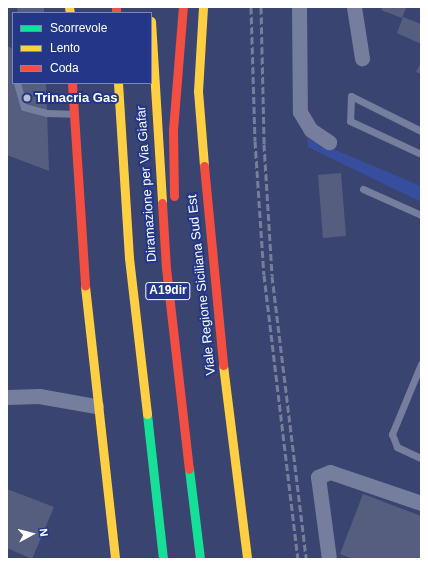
<!DOCTYPE html>
<style>
body{margin:0}
#map{position:relative;width:428px;height:566px;overflow:hidden;background:#3a4470;font-family:Helvetica,sans-serif}
div>[style]{position:absolute}
[style*='--x']{left:calc(var(--x)*1px);top:calc(var(--y)*1px);width:calc(var(--w)*1px);rotate:calc(var(--a)*1deg)}
.green>*{inset:0;background:#374d9d}
.building>*{inset:0;background:#565e80}
.lane>*{height:7px;margin:-3.5px;padding:0 3.5px;transform-origin:3.5px;border-radius:3.5px;background:#767e9e}
.street>*{height:15px;margin:-7.5px;padding:0 7.5px;transform-origin:7.5px;border-radius:7.5px;background:#767e9e}
.fast>*{height:9px;margin:-4.5px;padding:0 4.5px;transform-origin:4.5px;border-radius:4.5px;background:#16e098}
.slow>*{height:9px;margin:-4.5px;padding:0 4.5px;transform-origin:4.5px;border-radius:4.5px;background:#ffcf43}
.jam>*{height:9px;margin:-4.5px;padding:0 4.5px;transform-origin:4.5px;border-radius:4.5px;background:#f24e42}
.rail>*{height:3px;margin-top:-1.5px;transform-origin:0;background:repeating-linear-gradient(90deg,#767e9c 0 7px,transparent 0 10px)}
.dots>*{width:11px;height:11px;translate:-50% -50%;box-sizing:border-box;border:2px solid #233687;border-radius:50%}
span{translate:-50% -50%;white-space:nowrap;text-align:center;line-height:1.15;-webkit-text-stroke:4px #233687;paint-order:stroke}
.shield-label span{padding:1px 3px;background:#233687;border:1px solid;border-radius:3px;-webkit-text-stroke-width:0}
.shield-label{font-size:12px;color:#fff;font-weight:700}
.poi-label{font-size:13px;color:#fff;font-weight:700}
.left{translate:0 -50%;text-align:left}
.street-label{font-size:13px;color:#fff}
.frame{position:absolute;inset:0;border:8px solid #fff;pointer-events:none}
.legend{position:absolute;left:12px;top:12px;width:140px;height:72px;box-sizing:border-box;background:#233687;border:1px solid #7b86b7;margin:0;padding:5px 7px;list-style:none;font-size:12px;color:#fff}
.legend li{display:flex;align-items:center;gap:8px;height:20px}
.legend b{width:20px;border:1px solid #7b86b7}
.north{position:absolute;left:12px;top:514px;width:40px;height:40px;-webkit-text-stroke:3px #233687;paint-order:stroke;rotate:83deg;font-size:11px;font-weight:700;line-height:16px;text-align:center;color:#fff}
.north::after{content:'';display:block;margin:auto;width:14px;height:18px;background:#fff;clip-path:polygon(50% 0,100% 100%,50% 72%,0 100%)}
</style>
<div id="map">
<div class="green">
<div style="clip-path:polygon(307px 138px,421px 186px,421px 202px,308px 147px)"></div>
</div>
<div class="building">
<div style="clip-path:polygon(17px 7px,44px 7px,44px 13px,18px 13px)"></div>
<div style="clip-path:polygon(383px 7px,405px 7px,406px 8px,402px 18px,381px 10px)"></div>
<div style="clip-path:polygon(403px 17px,421px 24px,421px 44px,397px 33px)"></div>
<div style="clip-path:polygon(7px 46px,13px 49px,13px 83px,46px 83px,49px 171px,7px 155px)"></div>
<div style="clip-path:polygon(421px 62px,421px 74px,416px 72px)"></div>
<div style="clip-path:polygon(341px 173px,346px 236px,323px 238px,318px 175px)"></div>
<div style="clip-path:polygon(7px 489px,54px 507px,32px 559px,7px 548px)"></div>
<div style="clip-path:polygon(363px 494px,421px 516px,421px 559px,353px 559px,340px 554px)"></div>
</div>
<div class="lane">
<div style="--x:17;--y:83;--w:25;--a:74"></div>
<div style="--x:24;--y:107;--w:24;--a:15"></div>
<div style="--x:47;--y:113;--w:24;--a:2"></div>
<div style="--x:421;--y:131;--w:78;--a:-153.4"></div>
<div style="--x:351;--y:96;--w:25;--a:92"></div>
<div style="--x:350;--y:121;--w:78;--a:24.9"></div>
<div style="--x:363;--y:189;--w:64;--a:24.1"></div>
<div style="--x:421;--y:364;--w:76;--a:112.5"></div>
<div style="--x:392;--y:434;--w:14;--a:69"></div>
<div style="--x:397;--y:447;--w:26;--a:25"></div>
</div>
<div class="street">
<div style="--x:299;--y:7;--w:105;--a:89.5"></div>
<div style="--x:300;--y:112;--w:21;--a:59"></div>
<div style="--x:311;--y:130;--w:22;--a:34"></div>
<div style="--x:354;--y:7;--w:52;--a:81.1"></div>
<div style="--x:7;--y:397;--w:32;--a:-2"></div>
<div style="--x:39;--y:396;--w:58;--a:10"></div>
<div style="--x:329;--y:559;--w:83;--a:-97.6"></div>
<div style="--x:318;--y:477;--w:13;--a:-23"></div>
<div style="--x:330;--y:472;--w:96;--a:18.8"></div>
</div>
<div class="fast">
<div style="--x:147;--y:414;--w:146;--a:83.7"></div>
<div style="--x:189;--y:469;--w:91;--a:83"></div>
</div>
<div class="slow">
<div style="--x:69;--y:7;--w:6;--a:81"></div>
<div style="--x:203;--y:7;--w:84;--a:93.4"></div>
<div style="--x:198;--y:91;--w:75;--a:85.4"></div>
<div style="--x:151;--y:21;--w:182;--a:86.5"></div>
<div style="--x:118;--y:83;--w:175;--a:86.4"></div>
<div style="--x:129;--y:258;--w:157;--a:83.4"></div>
<div style="--x:85;--y:286;--w:275;--a:83.7"></div>
<div style="--x:223;--y:365;--w:195;--a:82.9"></div>
</div>
<div class="jam">
<div style="--x:116;--y:7;--w:6;--a:90"></div>
<div style="--x:72;--y:83;--w:203;--a:86.3"></div>
<div style="--x:204;--y:166;--w:200;--a:84.5"></div>
<div style="--x:174;--y:196;--w:66;--a:-90.9"></div>
<div style="--x:173;--y:130;--w:123;--a:-85.4"></div>
<div style="--x:162;--y:203;--w:65;--a:86.5"></div>
<div style="--x:166;--y:268;--w:202;--a:83.5"></div>
</div>
<div class="rail">
<div style="--x:251;--y:7;--w:134;--a:88.3"></div>
<div style="--x:255;--y:141;--w:134;--a:86.2"></div>
<div style="--x:264;--y:275;--w:286;--a:83.2"></div>
<div style="--x:261;--y:7;--w:137;--a:88.7"></div>
<div style="--x:264;--y:144;--w:132;--a:86.5"></div>
<div style="--x:272;--y:276;--w:285;--a:83.1"></div>
</div>
<div class="dots">
<div style="left:27px;top:98px;background:#babecd"></div>
</div>
<div class="shield-label">
<span style="left:168px;top:291px">A19dir</span>
</div>
<div class="poi-label">
<span class="left" style="left:35px;top:98px">Trinacria Gas</span>
</div>
<div class="street-label">
<span style="left:147px;top:184px;rotate:-94deg">Diramazione per Via Giafar</span>
<span style="left:202px;top:285px;rotate:-96deg">Viale Regione Siciliana Sud Est</span>
</div>
<div class="frame"></div>
<ul class="legend">
<li><b style="height:5px;background:#16e098"></b>Scorrevole</li>
<li><b style="height:5px;background:#ffcf43"></b>Lento</li>
<li><b style="height:5px;background:#f24e42"></b>Coda</li>
</ul>
<div class="north">N</div>
</div>
